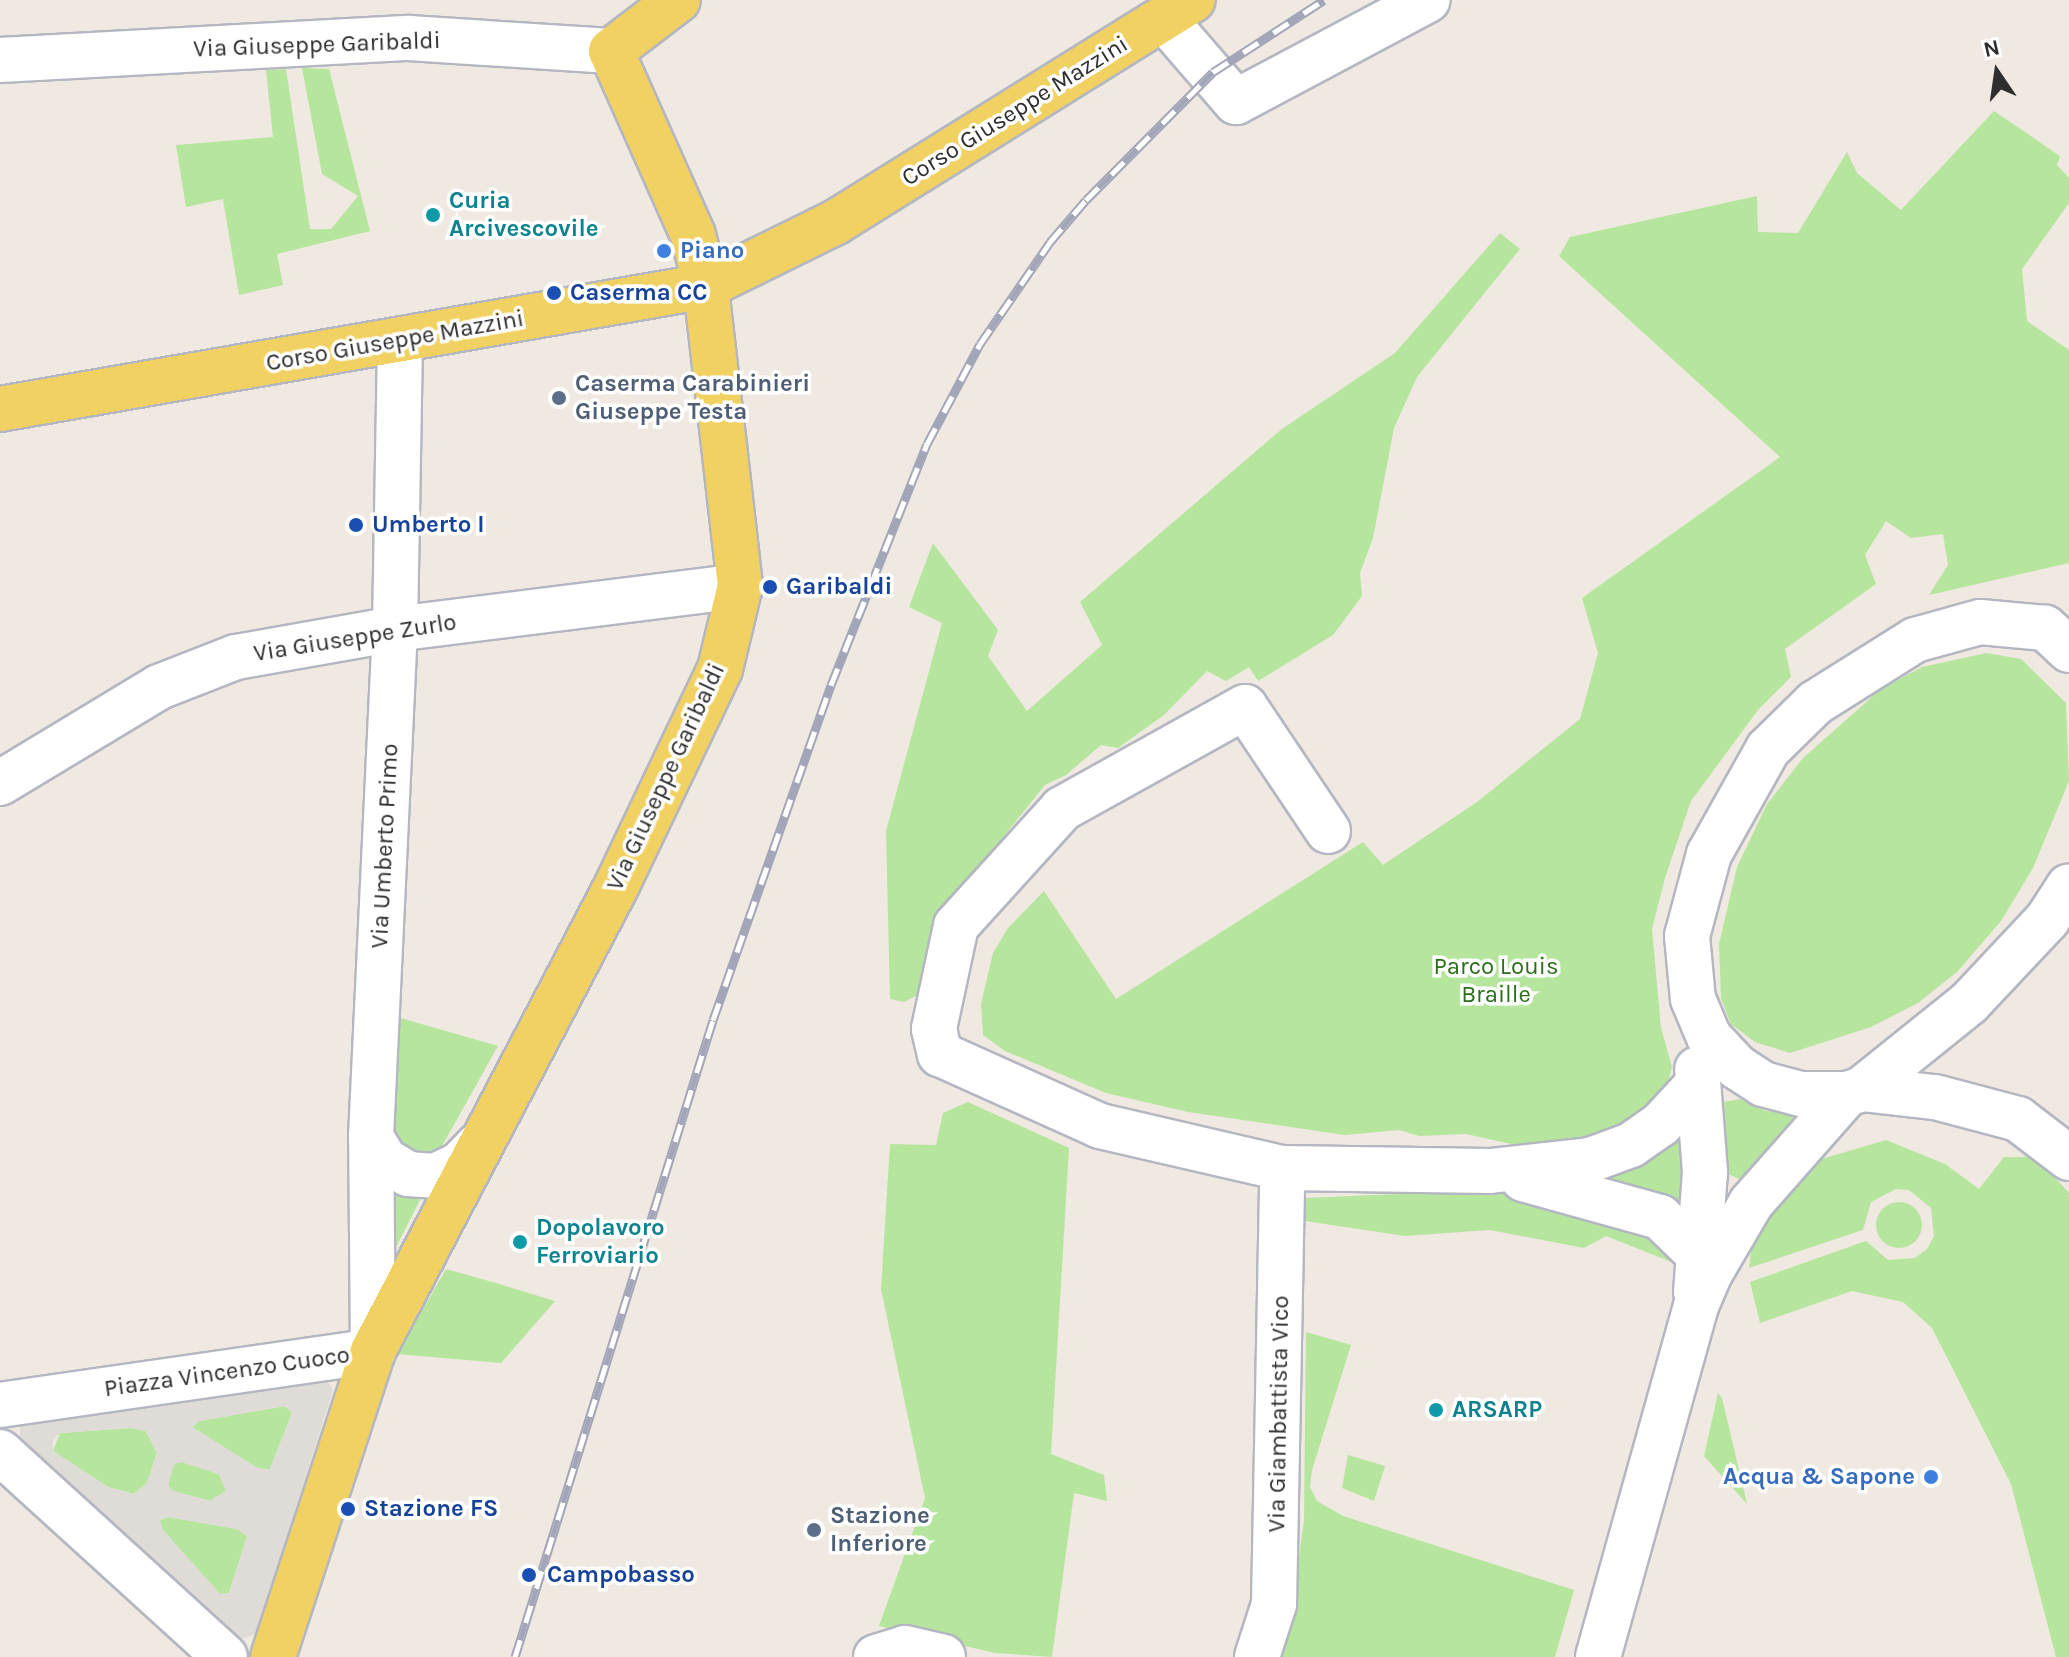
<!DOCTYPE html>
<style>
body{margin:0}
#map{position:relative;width:2069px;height:1657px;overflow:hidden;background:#efe9e1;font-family:Karla,sans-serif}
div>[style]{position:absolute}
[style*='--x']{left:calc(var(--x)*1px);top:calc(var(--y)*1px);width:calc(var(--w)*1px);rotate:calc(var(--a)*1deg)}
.green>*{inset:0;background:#b6e59e}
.round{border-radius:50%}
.plaza>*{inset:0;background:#dfdcd8}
.roads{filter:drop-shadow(2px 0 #b4b7c1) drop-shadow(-2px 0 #b4b7c1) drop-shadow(0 2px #b4b7c1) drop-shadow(0 -2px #b4b7c1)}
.minor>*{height:44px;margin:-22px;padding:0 22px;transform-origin:22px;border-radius:22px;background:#fff}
.major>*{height:44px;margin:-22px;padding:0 22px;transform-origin:22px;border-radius:22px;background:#f2d163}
.rail>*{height:9px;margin-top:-4.5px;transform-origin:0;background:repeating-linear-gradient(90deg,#fff 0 18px,#a3a6b8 0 36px);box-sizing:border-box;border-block:2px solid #a3a6b8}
.dots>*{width:22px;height:22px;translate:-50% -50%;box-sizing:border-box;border:4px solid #fff;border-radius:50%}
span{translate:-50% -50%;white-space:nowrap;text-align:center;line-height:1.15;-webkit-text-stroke:7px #fff;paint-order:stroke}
.street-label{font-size:24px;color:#2e2e2e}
.culture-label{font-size:24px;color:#0d838f;font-weight:700}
.left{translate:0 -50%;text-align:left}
.shop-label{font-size:24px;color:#366cbe;font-weight:700}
.right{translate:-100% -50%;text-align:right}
.transit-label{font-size:24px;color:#164399;font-weight:700}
.service-label{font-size:24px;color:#4e5e75;font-weight:700}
.park-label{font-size:24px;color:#2c6e1b}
.north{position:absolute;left:1957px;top:32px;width:80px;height:80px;-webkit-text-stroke:6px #fff;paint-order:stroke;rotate:347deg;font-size:22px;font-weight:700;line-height:32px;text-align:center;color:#2e2e2e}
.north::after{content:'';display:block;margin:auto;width:28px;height:36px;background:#2e2e2e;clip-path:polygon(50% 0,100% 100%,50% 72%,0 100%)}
</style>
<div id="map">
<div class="green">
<div style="clip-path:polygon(302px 68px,329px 69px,370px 231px,277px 254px,283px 285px,239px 295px,223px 199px,186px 207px,176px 145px,273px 137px,266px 70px,286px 69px,310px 229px,331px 229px,358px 196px,322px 174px)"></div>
<div style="clip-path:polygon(1994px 111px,2060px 156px,2057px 165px,2069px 178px,2069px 203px,2022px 269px,2027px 321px,2069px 350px,2069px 563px,1929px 595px,1948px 565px,1943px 534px,1911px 538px,1886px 521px,1865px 555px,1876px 584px,1785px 649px,1791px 677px,1758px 710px,1691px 801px,1665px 878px,1652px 929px,1661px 1028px,1672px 1067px,1665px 1094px,1621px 1131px,1539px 1150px,1466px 1134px,1419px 1136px,1399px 1130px,1345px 1135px,1188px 1112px,1106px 1093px,1005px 1051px,983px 1035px,981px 1004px,993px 953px,1008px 928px,1044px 891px,1116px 999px,1363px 842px,1383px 865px,1477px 802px,1580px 719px,1598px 653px,1582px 598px,1780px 457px,1559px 256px,1570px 237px,1757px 196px,1758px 232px,1798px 233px,1847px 152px,1857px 173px,1901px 210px)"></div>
<div style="clip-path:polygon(1500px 233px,1520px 249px,1417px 377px,1394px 428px,1373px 538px,1360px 573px,1362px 596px,1333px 635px,1258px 681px,1249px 667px,1226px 681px,1207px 671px,1164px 715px,1118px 748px,1101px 745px,1066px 775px,1045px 785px,936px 920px,918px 995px,904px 1002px,890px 999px,886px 831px,942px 623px,909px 607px,933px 543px,998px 630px,988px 656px,1027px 711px,1102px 645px,1080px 602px,1282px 429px,1395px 353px)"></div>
<div style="clip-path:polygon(1986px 653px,2021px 659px,2066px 703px,2069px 781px,2033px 868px,2001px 921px,1957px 972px,1918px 1003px,1871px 1027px,1790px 1053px,1755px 1042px,1731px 1024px,1721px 999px,1719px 944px,1737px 867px,1767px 804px,1803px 758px,1881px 689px,1922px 667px)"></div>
<div style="clip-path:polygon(397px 1017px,498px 1046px,437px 1155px,405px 1155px,392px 1130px)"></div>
<div style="clip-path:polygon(1740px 1099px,1766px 1111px,1791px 1113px,1797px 1127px,1742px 1180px,1728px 1174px,1724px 1102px)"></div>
<div style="clip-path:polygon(968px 1102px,1069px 1148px,1051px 1454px,1104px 1475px,1107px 1501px,1074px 1493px,1052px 1657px,995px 1653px,879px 1626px,925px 1498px,881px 1289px,890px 1144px,936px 1145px,943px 1113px)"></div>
<div style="clip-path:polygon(1684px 1126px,1683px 1215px,1660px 1198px,1595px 1173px)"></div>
<div style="clip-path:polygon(1886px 1140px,1945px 1164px,1979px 1189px,2004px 1157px,2036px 1157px,2069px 1193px,2069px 1657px,2056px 1657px,2011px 1484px,1932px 1328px,1903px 1302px,1852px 1291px,1760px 1323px,1750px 1282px,1866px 1241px,1888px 1260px,1915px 1258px,1927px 1249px,1934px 1236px,1931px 1208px,1909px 1190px,1896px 1189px,1871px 1202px,1863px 1230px,1749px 1268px,1752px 1244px,1766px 1218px,1815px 1161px)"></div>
<div style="clip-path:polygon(390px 1187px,422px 1196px,386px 1267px)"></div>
<div style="clip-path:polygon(1493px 1190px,1663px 1235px,1674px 1263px,1606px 1236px,1584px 1248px,1490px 1230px,1405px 1236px,1305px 1221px,1305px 1198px)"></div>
<div class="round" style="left:1876px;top:1202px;width:46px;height:46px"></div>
<div style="clip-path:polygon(446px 1269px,496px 1283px,555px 1301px,501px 1363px,397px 1354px)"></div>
<div style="clip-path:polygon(1306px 1332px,1351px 1345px,1312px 1470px,1310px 1487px,1317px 1501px,1343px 1516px,1574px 1590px,1555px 1657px,1270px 1657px,1294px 1590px,1304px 1521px)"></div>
<div style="clip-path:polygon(1718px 1393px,1722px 1398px,1747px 1504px,1704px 1456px)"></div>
<div style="clip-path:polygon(285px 1406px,292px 1413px,270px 1469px,258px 1469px,192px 1427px,199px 1421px)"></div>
<div style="clip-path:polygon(130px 1428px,146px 1431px,157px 1453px,147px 1483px,134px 1494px,108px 1487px,53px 1451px,60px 1433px)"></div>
<div style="clip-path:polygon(1348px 1455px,1385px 1466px,1374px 1501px,1342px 1488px)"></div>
<div style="clip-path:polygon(182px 1462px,219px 1474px,226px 1491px,210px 1501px,173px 1491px,168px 1486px,174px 1463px)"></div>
<div style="clip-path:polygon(168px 1517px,237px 1529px,247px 1536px,229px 1593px,220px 1594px,162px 1529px,160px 1520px)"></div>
</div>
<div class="plaza">
<div style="clip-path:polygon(evenodd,325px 1377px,333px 1390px,256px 1634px,241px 1639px,20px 1440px,20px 1428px,31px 1419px,325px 1377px,285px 1406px,292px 1413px,270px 1469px,258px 1468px,192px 1427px,200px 1421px,285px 1406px,325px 1377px,130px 1428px,146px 1431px,157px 1454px,147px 1483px,134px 1494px,108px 1487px,53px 1451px,53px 1440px,60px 1433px,130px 1428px,325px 1377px,182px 1462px,219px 1474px,226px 1491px,210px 1501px,173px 1491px,168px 1485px,174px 1464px,182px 1462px,325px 1377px,168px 1517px,237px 1529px,247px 1536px,229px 1593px,220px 1594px,162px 1529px,160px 1520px,168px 1517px)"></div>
</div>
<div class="roads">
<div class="minor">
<div style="--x:1164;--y:19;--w:110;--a:49.1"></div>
<div style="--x:1236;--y:102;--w:217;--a:-28"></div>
<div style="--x:0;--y:60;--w:410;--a:-3.1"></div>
<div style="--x:409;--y:38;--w:202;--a:3.7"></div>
<div style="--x:2069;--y:650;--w:33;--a:-137"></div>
<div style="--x:2045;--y:628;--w:65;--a:-174.7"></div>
<div style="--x:1980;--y:622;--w:67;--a:164.5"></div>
<div style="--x:1915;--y:640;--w:118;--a:147.8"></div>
<div style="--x:1815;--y:703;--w:66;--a:135.6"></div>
<div style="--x:1768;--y:749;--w:120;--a:119.3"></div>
<div style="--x:1709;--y:854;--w:85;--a:105"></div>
<div style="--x:1687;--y:936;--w:63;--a:84.6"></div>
<div style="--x:1693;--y:999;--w:41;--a:67.2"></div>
<div style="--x:1709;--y:1037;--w:41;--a:47"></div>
<div style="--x:1737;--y:1067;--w:31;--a:33"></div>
<div style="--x:1763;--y:1084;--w:39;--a:15"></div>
<div style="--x:1801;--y:1094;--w:46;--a:0"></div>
<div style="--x:1847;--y:1094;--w:16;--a:-18"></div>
<div style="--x:1862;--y:1089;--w:137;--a:-38.8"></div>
<div style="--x:1969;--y:1003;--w:114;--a:-46.8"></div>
<div style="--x:2047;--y:920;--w:40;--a:-57.1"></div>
<div style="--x:0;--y:783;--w:186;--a:-31.1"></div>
<div style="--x:159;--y:687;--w:83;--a:-21.3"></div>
<div style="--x:236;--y:657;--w:161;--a:-10"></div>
<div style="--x:395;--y:629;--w:348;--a:-7.1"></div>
<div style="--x:1328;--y:831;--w:149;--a:-123.8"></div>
<div style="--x:1245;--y:707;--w:210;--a:150.9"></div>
<div style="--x:1062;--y:809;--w:158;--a:132.2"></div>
<div style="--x:956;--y:926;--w:105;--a:102.1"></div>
<div style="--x:934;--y:1029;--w:26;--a:77"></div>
<div style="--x:940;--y:1054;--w:175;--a:24.2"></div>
<div style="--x:1100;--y:1126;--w:187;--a:13"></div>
<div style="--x:1282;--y:1168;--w:208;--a:0.8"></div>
<div style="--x:1490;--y:1171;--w:101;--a:-6.3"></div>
<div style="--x:1590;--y:1160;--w:44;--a:-20.1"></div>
<div style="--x:1631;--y:1145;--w:37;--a:-35"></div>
<div style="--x:1661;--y:1124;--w:53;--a:-47.3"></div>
<div style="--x:1862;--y:1089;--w:73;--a:6.3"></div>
<div style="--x:1935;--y:1097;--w:86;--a:14.8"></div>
<div style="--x:2018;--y:1119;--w:64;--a:37.4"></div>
<div style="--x:371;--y:1137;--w:27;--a:59"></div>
<div style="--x:385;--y:1160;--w:27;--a:31"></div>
<div style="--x:408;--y:1174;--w:27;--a:4"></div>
<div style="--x:435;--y:1176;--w:26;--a:-25"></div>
<div style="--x:459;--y:1165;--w:28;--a:-46"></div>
<div style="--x:1523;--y:1179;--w:142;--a:15.5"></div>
<div style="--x:1660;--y:1217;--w:52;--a:44.2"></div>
<div style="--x:1696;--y:1292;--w:120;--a:-85.7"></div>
<div style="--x:1705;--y:1172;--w:103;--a:-94.4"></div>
<div style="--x:0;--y:1405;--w:377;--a:-8.2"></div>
<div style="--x:373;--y:1351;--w:214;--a:-90.5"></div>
<div style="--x:371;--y:1137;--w:509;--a:-87.3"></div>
<div style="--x:395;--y:629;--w:288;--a:-89"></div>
<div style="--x:0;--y:1452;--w:304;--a:42.3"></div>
<div style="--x:876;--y:1657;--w:30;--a:-17"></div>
<div style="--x:905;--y:1648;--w:39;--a:13"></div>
<div style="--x:1257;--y:1657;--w:56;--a:-72.2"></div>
<div style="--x:1274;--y:1604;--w:436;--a:-88.9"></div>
<div style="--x:1598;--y:1657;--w:364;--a:-74.4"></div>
<div style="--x:1696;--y:1306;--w:34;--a:-67"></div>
<div style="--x:1709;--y:1275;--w:83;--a:-59.7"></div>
<div style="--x:1751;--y:1203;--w:145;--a:-48.6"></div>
</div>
<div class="major">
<div style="--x:0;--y:409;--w:717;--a:-9.88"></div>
<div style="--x:706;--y:286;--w:145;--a:-26.2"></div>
<div style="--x:836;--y:222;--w:420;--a:-31.9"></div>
<div style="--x:273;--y:1657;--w:322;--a:-71.9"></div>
<div style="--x:373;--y:1351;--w:524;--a:-62.36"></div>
<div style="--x:616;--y:887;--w:242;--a:-64.5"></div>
<div style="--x:720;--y:669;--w:85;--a:-76.5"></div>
<div style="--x:740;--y:586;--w:302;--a:-96.5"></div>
<div style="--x:706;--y:286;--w:53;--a:-104.3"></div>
<div style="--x:693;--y:235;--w:201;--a:-114"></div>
<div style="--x:611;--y:51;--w:84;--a:-37.3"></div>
</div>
</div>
<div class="rail">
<div style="--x:515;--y:1657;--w:667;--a:-72.73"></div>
<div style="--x:713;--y:1020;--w:355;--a:-70.6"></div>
<div style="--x:831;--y:685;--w:259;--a:-68.3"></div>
<div style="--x:927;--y:444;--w:113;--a:-62.1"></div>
<div style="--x:980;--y:344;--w:124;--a:-55.5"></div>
<div style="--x:1050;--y:242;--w:55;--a:-49.4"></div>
<div style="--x:1086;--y:200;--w:180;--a:-45.2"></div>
<div style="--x:1213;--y:72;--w:132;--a:-33"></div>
</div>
<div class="dots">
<div style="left:433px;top:215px;background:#0f9aa8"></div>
<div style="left:664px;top:251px;background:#3f7fe0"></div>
<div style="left:554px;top:293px;background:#1a4fb4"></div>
<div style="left:559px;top:398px;background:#5c6f8a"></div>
<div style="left:356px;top:525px;background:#1a4fb4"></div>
<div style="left:770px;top:587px;background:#1a4fb4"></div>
<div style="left:520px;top:1242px;background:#0f9aa8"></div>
<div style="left:1436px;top:1410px;background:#0f9aa8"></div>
<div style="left:1931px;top:1477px;background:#3f7fe0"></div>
<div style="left:348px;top:1509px;background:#1a4fb4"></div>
<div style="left:814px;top:1530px;background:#5c6f8a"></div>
<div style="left:529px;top:1575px;background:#1a4fb4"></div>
</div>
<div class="street-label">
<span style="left:317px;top:45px;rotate:-2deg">Via Giuseppe Garibaldi</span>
<span style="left:1015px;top:111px;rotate:-32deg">Corso Giuseppe Mazzini</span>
<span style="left:395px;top:341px;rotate:-10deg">Corso Giuseppe Mazzini</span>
<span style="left:355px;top:638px;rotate:-9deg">Via Giuseppe Zurlo</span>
<span style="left:666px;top:777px;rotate:-65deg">Via Giuseppe Garibaldi</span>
<span style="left:385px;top:846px;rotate:-87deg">Via Umberto Primo</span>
<span style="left:227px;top:1372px;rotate:-8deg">Piazza Vincenzo Cuoco</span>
<span style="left:1279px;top:1414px;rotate:-89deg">Via Giambattista Vico</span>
</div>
<div class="culture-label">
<span class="left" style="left:449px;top:215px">Curia<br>Arcivescovile</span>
<span class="left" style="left:536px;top:1242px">Dopolavoro<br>Ferroviario</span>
<span class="left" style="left:1452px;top:1410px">ARSARP</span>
</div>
<div class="shop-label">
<span class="left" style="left:680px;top:251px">Piano</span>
<span class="right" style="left:1915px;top:1477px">Acqua &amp; Sapone</span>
</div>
<div class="transit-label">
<span class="left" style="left:570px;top:293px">Caserma CC</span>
<span class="left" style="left:372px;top:525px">Umberto I</span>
<span class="left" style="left:786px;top:587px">Garibaldi</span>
<span class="left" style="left:364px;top:1509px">Stazione FS</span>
<span class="left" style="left:547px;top:1575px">Campobasso</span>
</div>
<div class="service-label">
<span class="left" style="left:575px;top:398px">Caserma Carabinieri<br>Giuseppe Testa</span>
<span class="left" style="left:830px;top:1530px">Stazione<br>Inferiore</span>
</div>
<div class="park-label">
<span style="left:1496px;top:981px">Parco Louis<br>Braille</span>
</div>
<div class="north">N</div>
</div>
